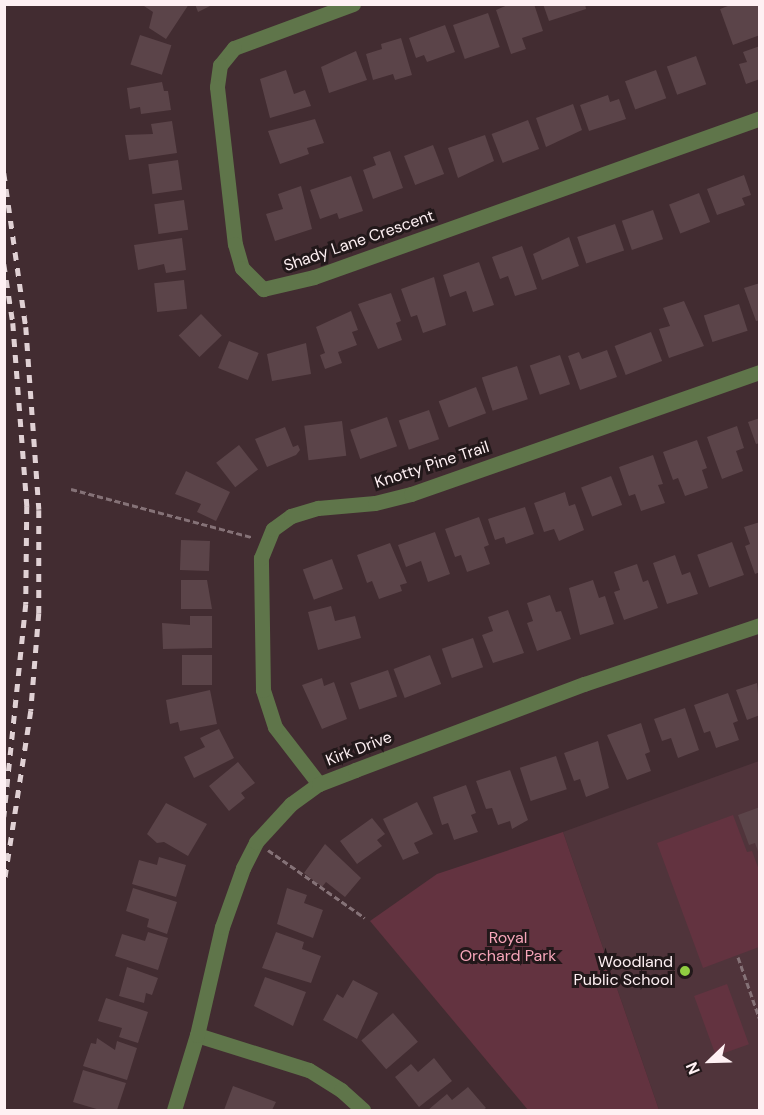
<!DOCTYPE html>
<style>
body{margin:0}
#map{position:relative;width:764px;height:1115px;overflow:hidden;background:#422c31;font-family:"DM Sans",sans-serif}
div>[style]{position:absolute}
.built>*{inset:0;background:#50343b}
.green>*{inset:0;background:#633340;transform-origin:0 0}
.building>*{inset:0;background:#5b4449;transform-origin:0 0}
.path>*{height:3px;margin-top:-1.5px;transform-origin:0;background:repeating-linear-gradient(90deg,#857277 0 6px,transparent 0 9px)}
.street>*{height:15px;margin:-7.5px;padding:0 7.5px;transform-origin:7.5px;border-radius:7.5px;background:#5f754a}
.rail>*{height:4.5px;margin-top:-2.25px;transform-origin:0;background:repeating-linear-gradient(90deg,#e0d1d4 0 8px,transparent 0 16px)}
.dots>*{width:16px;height:16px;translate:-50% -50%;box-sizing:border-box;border:3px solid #22181a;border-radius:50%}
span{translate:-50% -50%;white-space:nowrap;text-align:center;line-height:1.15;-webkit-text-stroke:6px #22181a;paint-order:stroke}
.street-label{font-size:16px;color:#fef0f3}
.park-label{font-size:16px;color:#f7a6ba}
.poi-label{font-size:16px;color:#fef0f3}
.right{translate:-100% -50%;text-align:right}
.frame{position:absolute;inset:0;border:6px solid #fef0f3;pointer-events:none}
.north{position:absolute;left:680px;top:1031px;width:60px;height:60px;-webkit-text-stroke:4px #22181a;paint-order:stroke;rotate:247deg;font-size:16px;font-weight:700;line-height:24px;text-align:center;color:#fef0f3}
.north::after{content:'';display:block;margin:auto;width:21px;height:27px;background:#fef0f3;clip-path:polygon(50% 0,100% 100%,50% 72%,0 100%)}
</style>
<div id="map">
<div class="built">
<div style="clip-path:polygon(759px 761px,759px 1110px,659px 1110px,563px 832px)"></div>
</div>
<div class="green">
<div style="clip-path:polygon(733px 815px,747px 852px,752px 851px,759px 870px,759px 947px,703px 968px,657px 843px)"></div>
<div style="clip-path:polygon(563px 832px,659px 1110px,528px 1110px,370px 921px,437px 874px)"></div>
<div style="left:727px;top:984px;width:64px;height:35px;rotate:70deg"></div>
</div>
<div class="building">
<div style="clip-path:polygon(141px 4px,189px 4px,166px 39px,149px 28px,153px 12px)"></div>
<div style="clip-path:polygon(195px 4px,214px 4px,198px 12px)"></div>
<div style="clip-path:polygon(510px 4px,534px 4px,543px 31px,522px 38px,526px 49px,511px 54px,496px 10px)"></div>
<div style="clip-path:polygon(543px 4px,585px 4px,586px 9px,549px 21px)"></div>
<div style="clip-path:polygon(733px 4px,760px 4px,760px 35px,733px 45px,720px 9px)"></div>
<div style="left:488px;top:13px;width:36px;height:37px;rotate:71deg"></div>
<div style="clip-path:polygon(445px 25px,455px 52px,427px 62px,424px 55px,416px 58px,409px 38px)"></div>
<div style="left:140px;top:35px;width:33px;height:31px;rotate:18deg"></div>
<div style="clip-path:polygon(401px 38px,412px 75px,395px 80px,393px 74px,373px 80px,366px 54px,382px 49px,381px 44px)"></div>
<div style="clip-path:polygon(760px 46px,760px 79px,746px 84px,739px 64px,747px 62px,743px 52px)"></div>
<div style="clip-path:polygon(356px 51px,367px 80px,329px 93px,321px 67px)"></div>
<div style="left:696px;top:56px;width:30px;height:31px;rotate:70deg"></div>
<div style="clip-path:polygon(286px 70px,294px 94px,305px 90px,311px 106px,270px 118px,260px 79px)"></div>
<div style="left:656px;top:70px;width:30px;height:33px;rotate:70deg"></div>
<div style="clip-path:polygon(162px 82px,164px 91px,168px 91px,171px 110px,141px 114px,140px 107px,130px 109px,127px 88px)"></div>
<div style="clip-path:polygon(608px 95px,610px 102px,619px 99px,626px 119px,589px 131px,580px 105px)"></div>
<div style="clip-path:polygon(573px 104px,582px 130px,546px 147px,536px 118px)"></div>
<div style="clip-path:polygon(315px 119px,324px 143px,307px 148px,309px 154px,280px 164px,268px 131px)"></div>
<div style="left:528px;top:120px;width:31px;height:39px;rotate:69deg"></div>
<div style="clip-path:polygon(172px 121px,177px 153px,129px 160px,125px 135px,153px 134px,151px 124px)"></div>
<div style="clip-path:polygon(485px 135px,494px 161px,458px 178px,448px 148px)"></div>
<div style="left:433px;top:145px;width:31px;height:31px;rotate:69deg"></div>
<div style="clip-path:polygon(390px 151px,403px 188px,373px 199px,363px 170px,376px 165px,373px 157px)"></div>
<div style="left:178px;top:160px;width:30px;height:30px;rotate:82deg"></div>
<div style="clip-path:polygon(744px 175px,751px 195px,742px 198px,745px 205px,717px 215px,707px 189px)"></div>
<div style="clip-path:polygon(351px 176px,363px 211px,339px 219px,337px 213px,320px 219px,310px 190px)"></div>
<div style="clip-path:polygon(301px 186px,312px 229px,275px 241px,266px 214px,283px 209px,278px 194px)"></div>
<div style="left:699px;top:193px;width:31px;height:32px;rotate:69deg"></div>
<div style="left:184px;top:200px;width:30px;height:30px;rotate:82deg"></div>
<div style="left:653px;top:210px;width:31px;height:33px;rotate:71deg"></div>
<div style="left:615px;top:224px;width:28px;height:40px;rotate:71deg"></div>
<div style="clip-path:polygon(569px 237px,579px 266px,542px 280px,533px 254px)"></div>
<div style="clip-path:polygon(182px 238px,186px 270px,166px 273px,164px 264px,138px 270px,134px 245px)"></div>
<div style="clip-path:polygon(522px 246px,537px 289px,515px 296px,508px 276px,500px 279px,492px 257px)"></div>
<div style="clip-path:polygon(479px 262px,494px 305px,473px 312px,466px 291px,450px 297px,443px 275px)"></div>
<div style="clip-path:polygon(434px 277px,446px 325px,423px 333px,417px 315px,411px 317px,401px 289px)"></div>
<div style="left:184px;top:280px;width:29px;height:30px;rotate:84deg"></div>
<div style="clip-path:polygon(760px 283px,760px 320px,756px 321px,744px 288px)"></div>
<div style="clip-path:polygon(391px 293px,401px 321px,396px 323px,402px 340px,378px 349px,358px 304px)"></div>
<div style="clip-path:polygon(684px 301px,704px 346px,669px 358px,659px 329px,670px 326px,663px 308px)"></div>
<div style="left:739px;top:304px;width:28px;height:37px;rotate:72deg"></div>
<div style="clip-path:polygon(351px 311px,358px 330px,352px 332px,357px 345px,338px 352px,342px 363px,325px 369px,320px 355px,325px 353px,316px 327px)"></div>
<div style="left:201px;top:314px;width:30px;height:31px;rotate:46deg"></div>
<div style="left:651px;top:332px;width:31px;height:39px;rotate:69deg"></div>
<div style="left:229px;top:341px;width:32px;height:29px;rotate:22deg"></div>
<div style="clip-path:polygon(306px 343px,311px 374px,272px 381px,267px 354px)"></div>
<div style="clip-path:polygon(607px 350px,617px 377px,580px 390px,568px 356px,579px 352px,582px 359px)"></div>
<div style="left:560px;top:355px;width:31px;height:32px;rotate:71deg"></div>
<div style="left:517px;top:366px;width:35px;height:37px;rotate:72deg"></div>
<div style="left:476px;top:387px;width:28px;height:40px;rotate:69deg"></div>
<div style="left:429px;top:410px;width:31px;height:32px;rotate:71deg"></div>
<div style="left:387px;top:417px;width:31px;height:39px;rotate:71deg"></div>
<div style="clip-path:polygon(760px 418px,760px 443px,756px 444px,748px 422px)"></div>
<div style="left:342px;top:421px;width:35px;height:38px;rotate:83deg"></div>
<div style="clip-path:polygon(737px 426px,744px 448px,736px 451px,743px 471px,722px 479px,707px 437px)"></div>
<div style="clip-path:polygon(285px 427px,293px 447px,298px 445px,300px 450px,296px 455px,267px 467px,255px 439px)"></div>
<div style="clip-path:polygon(697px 440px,707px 468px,702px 470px,708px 488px,685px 496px,678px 478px,673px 480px,663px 452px)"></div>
<div style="left:239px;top:445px;width:31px;height:29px;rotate:52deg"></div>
<div style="clip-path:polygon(653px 455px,663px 484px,658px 485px,665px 503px,641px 511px,635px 494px,629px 496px,619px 467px)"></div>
<div style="clip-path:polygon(186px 471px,230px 492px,216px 521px,197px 512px,201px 504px,175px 494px)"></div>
<div style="left:611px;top:476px;width:31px;height:32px;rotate:69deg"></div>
<div style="clip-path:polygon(565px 492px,569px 506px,575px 504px,584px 530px,559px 541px,554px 529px,544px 532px,534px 503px)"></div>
<div style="clip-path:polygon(525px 507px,534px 534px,506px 544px,504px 537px,495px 540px,488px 519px)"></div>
<div style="clip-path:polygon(479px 517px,489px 545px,484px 547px,490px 564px,467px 572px,461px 555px,455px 557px,445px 529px)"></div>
<div style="clip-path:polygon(760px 522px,760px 572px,755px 574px,745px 546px,750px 544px,744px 527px)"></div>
<div style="clip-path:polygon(435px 532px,450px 574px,428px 582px,421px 561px,406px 567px,398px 545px)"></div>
<div style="left:181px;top:540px;width:29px;height:30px;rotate:2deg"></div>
<div style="left:732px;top:542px;width:35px;height:37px;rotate:70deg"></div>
<div style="clip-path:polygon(390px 543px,407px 583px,400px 585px,402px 591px,379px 599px,372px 581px,367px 583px,357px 555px)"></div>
<div style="clip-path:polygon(675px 555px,682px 575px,690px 572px,698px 594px,667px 604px,653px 563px)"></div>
<div style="left:332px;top:559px;width:32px;height:31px;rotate:70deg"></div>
<div style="clip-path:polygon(637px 564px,643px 582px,648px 580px,658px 608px,624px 620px,614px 592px,620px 590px,614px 572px)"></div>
<div style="clip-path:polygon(181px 580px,207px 580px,212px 609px,181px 609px)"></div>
<div style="clip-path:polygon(593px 580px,599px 598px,605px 596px,614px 624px,580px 635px,569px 588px)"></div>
<div style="clip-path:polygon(550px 595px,556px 612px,561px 611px,571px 639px,537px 651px,527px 623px,533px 621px,527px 603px)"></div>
<div style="clip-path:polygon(331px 606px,335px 621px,355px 616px,361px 638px,318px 650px,308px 612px)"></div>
<div style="clip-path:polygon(508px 610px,524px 653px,493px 663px,482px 635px,493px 631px,488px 617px)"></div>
<div style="clip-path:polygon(190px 616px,212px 616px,212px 648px,163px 649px,162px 623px,190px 625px)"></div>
<div style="left:473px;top:638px;width:31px;height:33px;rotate:71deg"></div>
<div style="left:182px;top:655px;width:30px;height:30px"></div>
<div style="left:430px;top:655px;width:31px;height:39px;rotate:69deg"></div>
<div style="left:388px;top:670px;width:28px;height:40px;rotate:71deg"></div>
<div style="clip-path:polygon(322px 678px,324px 686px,334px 682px,347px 719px,322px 729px,302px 685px)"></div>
<div style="clip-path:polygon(757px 683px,760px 715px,747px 720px,736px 690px)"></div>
<div style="clip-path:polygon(210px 690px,217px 724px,180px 731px,178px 722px,170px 724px,166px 700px)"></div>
<div style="clip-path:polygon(728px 693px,738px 721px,733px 723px,739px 740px,716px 748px,710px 731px,704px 733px,694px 705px)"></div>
<div style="clip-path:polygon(685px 708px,699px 750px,678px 758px,671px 738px,662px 741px,654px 719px)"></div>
<div style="clip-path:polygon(641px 723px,650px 752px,645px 754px,651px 771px,627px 780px,607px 735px)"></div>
<div style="clip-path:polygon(219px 729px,234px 758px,194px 778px,184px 757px,205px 747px,200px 738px)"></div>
<div style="clip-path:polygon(598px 741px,609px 788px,586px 797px,580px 779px,574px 781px,564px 753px)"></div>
<div style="left:556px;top:756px;width:35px;height:38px;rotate:72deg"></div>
<div style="clip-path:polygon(238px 762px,255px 783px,241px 793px,245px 798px,229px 811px,209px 786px)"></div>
<div style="clip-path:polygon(510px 770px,528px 820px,512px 829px,510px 821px,498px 825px,492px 808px,486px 809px,476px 781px)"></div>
<div style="clip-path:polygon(466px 785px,476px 813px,471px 815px,478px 832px,454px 840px,448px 823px,442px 825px,433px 797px)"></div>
<div style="clip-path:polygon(417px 802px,433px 834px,414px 843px,419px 853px,403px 860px,383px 819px)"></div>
<div style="clip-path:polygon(166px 803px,207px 824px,188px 856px,164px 842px,157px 843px,147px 834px)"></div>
<div style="clip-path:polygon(760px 807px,760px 854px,759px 854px,755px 843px,749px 845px,738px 815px)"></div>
<div style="clip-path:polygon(372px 818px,385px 834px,377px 840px,382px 846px,357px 864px,340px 841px)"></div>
<div style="clip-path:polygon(325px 844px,361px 878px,345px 897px,326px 882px,322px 887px,304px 873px)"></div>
<div style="clip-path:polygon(159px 857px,186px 865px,176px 897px,132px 884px,139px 860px,157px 865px)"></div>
<div style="clip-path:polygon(133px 888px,177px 902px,167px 934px,147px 927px,149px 919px,126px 911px)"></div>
<div style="clip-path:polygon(287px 888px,307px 895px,304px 903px,323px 910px,313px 938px,277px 924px)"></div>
<div style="clip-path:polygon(148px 932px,168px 938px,158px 970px,115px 956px,122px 934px,145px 941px)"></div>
<div style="clip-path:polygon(276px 932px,304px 942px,302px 949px,321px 956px,311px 983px,262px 968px)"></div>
<div style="clip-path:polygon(127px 967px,158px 978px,152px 995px,146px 993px,144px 1003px,119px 996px)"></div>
<div style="clip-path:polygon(265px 977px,306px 992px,293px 1026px,254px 1006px)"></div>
<div style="clip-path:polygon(353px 980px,378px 993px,357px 1039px,323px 1020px,337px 994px,343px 998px)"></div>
<div style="clip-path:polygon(106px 998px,148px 1012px,138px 1043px,119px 1037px,122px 1028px,98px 1021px)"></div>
<div style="left:393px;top:1013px;width:38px;height:42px;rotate:49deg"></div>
<div style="clip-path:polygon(97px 1038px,115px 1050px,117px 1041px,137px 1048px,127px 1080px,83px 1066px,91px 1043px,96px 1044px)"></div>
<div style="clip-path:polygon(434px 1058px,452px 1081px,419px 1107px,395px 1077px,411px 1064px,418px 1072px)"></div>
<div style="clip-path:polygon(83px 1070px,126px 1083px,117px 1110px,100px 1110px,73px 1102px)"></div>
<div style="clip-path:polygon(233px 1086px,276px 1102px,272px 1110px,224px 1110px)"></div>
<div style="clip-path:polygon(468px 1087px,486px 1108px,483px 1110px,428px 1110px,447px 1094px,452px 1100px)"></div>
</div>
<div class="path">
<div style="left:71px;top:489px;width:187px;rotate:14.9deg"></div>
<div style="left:268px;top:850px;width:118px;rotate:35deg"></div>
<div style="left:738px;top:957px;width:67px;rotate:70.8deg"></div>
</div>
<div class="street">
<div style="left:353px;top:4px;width:127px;rotate:159.7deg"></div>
<div style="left:234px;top:48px;width:22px;rotate:129deg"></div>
<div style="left:220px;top:65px;width:22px;rotate:98deg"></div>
<div style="left:217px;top:87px;width:158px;rotate:83.5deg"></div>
<div style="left:235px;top:244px;width:25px;rotate:74deg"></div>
<div style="left:242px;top:268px;width:30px;rotate:45deg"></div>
<div style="left:263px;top:289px;width:52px;rotate:-13.2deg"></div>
<div style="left:314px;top:277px;width:473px;rotate:-19.6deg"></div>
<div style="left:319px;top:784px;width:72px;rotate:-127.7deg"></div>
<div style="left:275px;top:727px;width:39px;rotate:-108deg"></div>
<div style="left:263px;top:690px;width:132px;rotate:-90.9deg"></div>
<div style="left:261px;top:558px;width:31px;rotate:-68deg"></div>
<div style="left:273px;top:529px;width:22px;rotate:-36deg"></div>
<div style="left:291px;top:516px;width:28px;rotate:-17deg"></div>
<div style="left:318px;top:508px;width:57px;rotate:-5deg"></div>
<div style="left:375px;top:503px;width:37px;rotate:-14deg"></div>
<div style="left:411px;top:494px;width:370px;rotate:-19.3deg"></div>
<div style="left:197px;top:1035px;width:117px;rotate:17.4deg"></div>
<div style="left:309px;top:1070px;width:38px;rotate:32deg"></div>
<div style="left:341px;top:1090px;width:30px;rotate:42deg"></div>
<div style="left:174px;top:1110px;width:78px;rotate:-73deg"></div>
<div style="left:197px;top:1035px;width:111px;rotate:-77deg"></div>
<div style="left:222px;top:927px;width:63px;rotate:-70.4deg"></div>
<div style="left:243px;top:868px;width:29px;rotate:-63deg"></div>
<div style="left:256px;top:842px;width:52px;rotate:-47.4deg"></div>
<div style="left:291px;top:804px;width:34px;rotate:-36deg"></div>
<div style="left:319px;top:784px;width:39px;rotate:-21deg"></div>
<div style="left:355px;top:770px;width:245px;rotate:-20.6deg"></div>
<div style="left:584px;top:684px;width:186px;rotate:-18.5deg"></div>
</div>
<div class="rail">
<div style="left:4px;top:173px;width:156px;rotate:81.9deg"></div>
<div style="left:26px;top:327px;width:183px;rotate:85.9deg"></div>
<div style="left:39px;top:510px;width:103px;rotate:90deg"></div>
<div style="left:39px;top:613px;width:98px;rotate:94.7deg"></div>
<div style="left:31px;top:711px;width:176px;rotate:98.8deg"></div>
<div style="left:4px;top:264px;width:60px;rotate:81.3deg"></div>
<div style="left:13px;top:323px;width:184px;rotate:85.6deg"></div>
<div style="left:27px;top:506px;width:98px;rotate:90.6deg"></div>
<div style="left:26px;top:604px;width:214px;rotate:95.9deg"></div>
</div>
<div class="dots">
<div style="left:685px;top:971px;background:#90cd41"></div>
</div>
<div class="street-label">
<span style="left:359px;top:241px;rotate:-19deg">Shady Lane Crescent</span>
<span style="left:432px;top:465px;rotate:-18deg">Knotty Pine Trail</span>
<span style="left:359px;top:749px;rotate:-21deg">Kirk Drive</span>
</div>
<div class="park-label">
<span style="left:508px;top:947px">Royal<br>Orchard Park</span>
</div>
<div class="poi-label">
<span class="right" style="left:673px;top:971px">Woodland<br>Public School</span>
</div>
<div class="frame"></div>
<div class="north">N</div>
</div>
